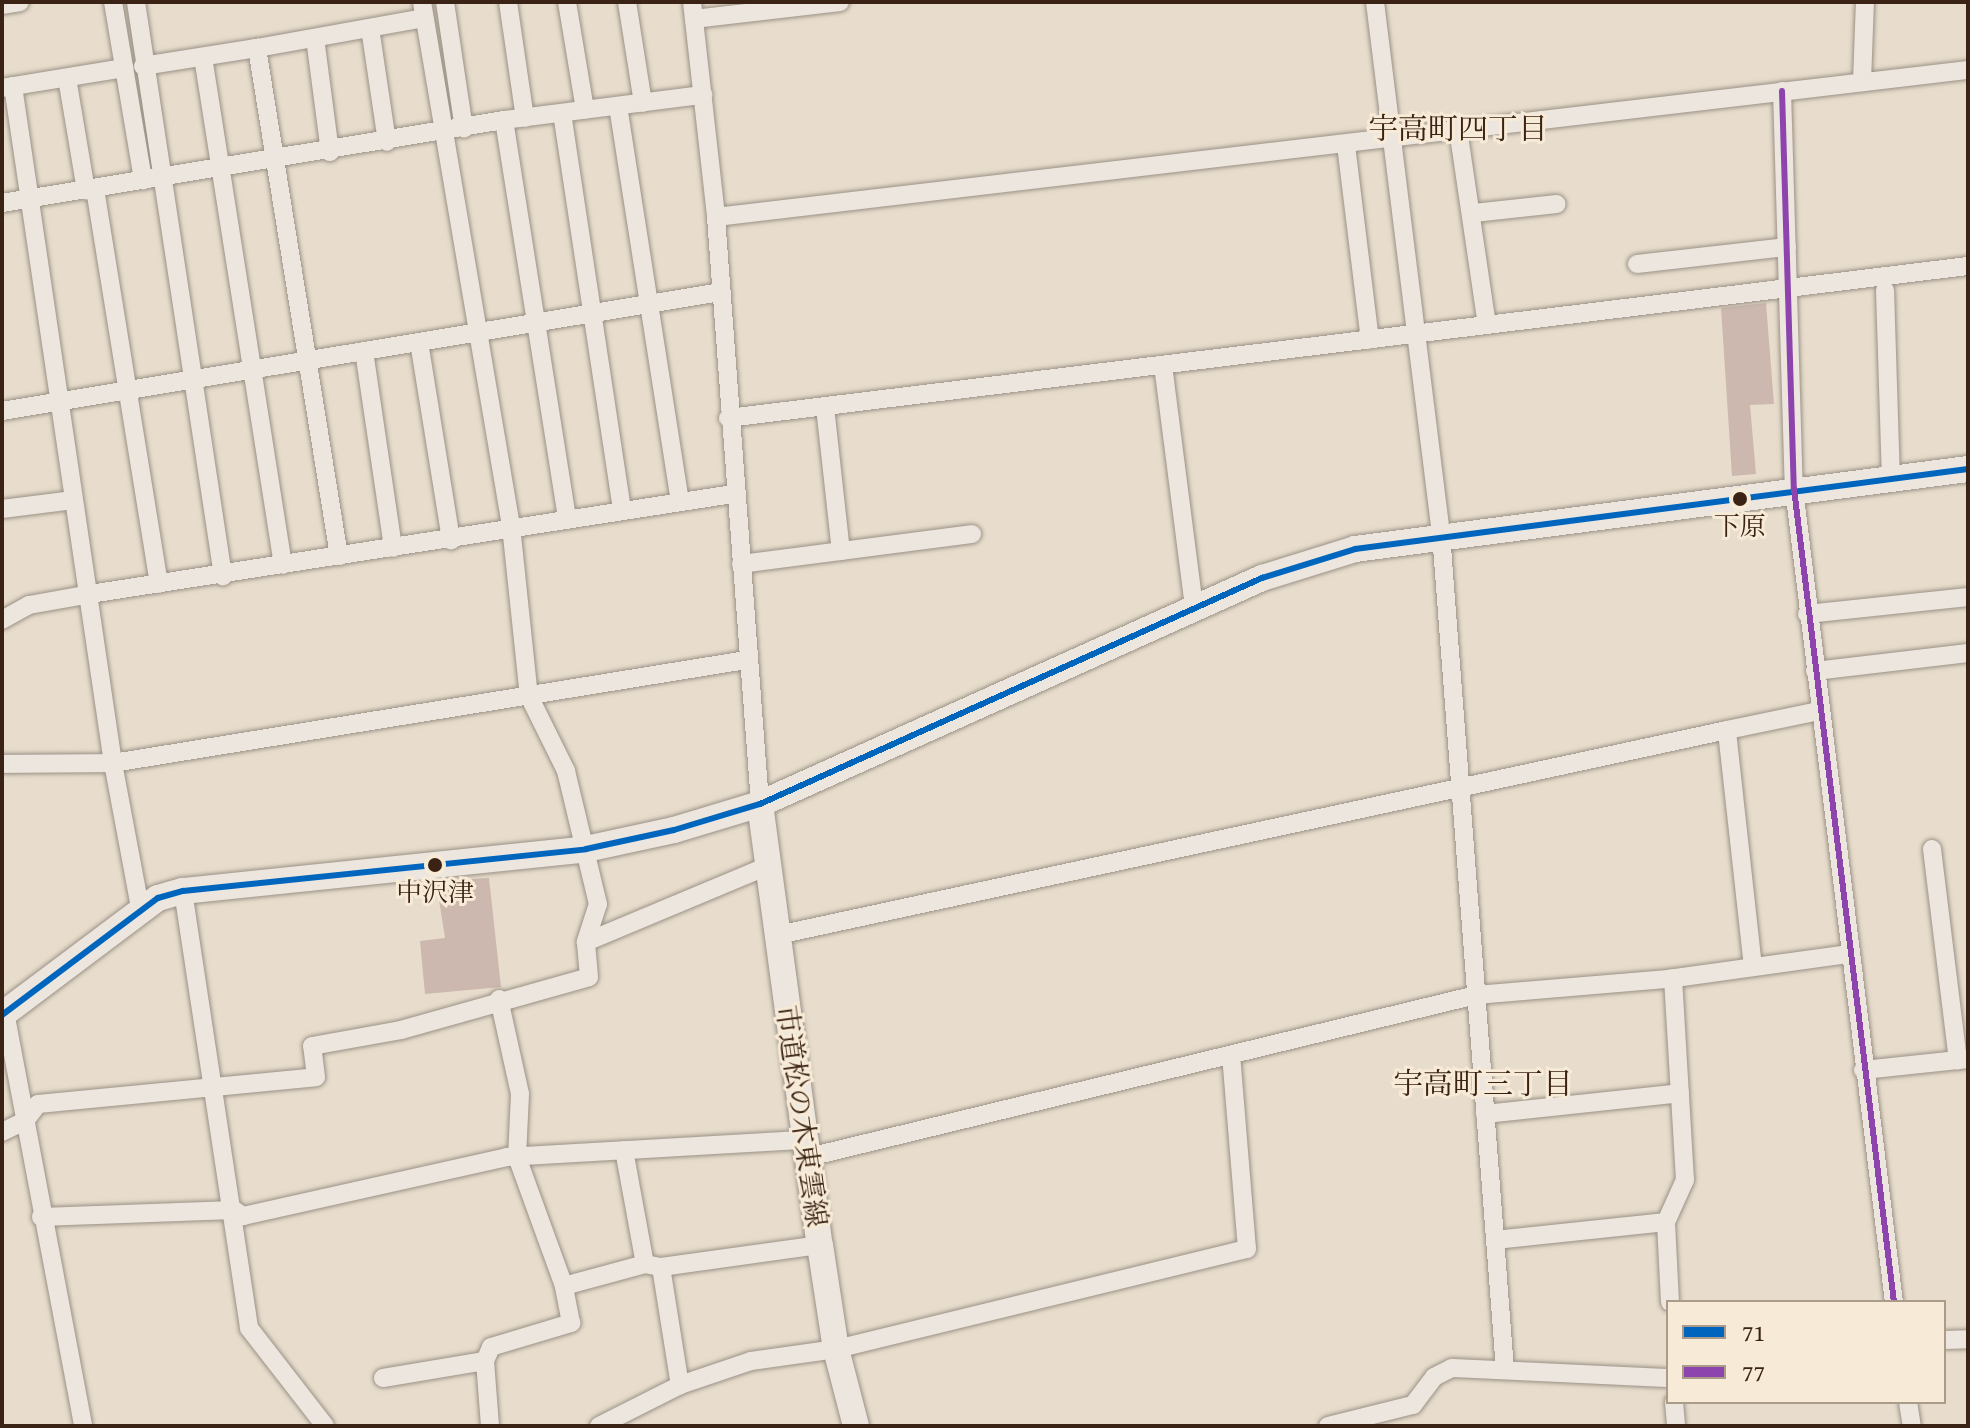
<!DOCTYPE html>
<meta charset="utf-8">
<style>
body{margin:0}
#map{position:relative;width:1970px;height:1428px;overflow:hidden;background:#e8ddcc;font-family:"Gentium Book Plus","Noto Serif JP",serif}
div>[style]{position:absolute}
.building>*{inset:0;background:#ccb8ae}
.roads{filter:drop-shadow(0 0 2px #9a9186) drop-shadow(0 0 2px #9a9186)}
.street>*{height:18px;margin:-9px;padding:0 9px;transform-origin:9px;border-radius:9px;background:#ece6de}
.secondary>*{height:26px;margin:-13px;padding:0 13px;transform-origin:13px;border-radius:13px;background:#ece6de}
.bus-1>*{height:6px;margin:-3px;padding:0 3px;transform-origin:3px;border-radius:3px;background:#0065bd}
.bus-2>*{height:6px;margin:-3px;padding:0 3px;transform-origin:3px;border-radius:3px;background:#8e44ad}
.dots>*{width:22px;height:22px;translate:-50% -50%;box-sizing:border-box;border:4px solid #f7ebd7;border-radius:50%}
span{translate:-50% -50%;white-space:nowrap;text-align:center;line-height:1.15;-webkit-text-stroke:6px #f7ebd7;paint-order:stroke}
.bus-label{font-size:26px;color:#3a2214}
.street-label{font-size:28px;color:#3a2214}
.neighbourhood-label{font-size:30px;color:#3a2214}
.frame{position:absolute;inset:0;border:4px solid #3a2214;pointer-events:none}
.legend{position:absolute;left:1666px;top:1300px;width:280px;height:104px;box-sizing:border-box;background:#f7ebd7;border:2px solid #ab9b89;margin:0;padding:10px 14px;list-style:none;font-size:24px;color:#3a2214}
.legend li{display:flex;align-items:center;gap:16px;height:40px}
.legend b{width:40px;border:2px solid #ab9b89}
</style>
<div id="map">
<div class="building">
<div style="clip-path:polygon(1766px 303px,1774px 404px,1750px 405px,1756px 474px,1732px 476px,1721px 308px)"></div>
<div style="clip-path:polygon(489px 878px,501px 987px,425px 994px,420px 941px,445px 938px,436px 881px)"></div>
</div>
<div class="roads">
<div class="street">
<div style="left:113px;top:2px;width:181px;rotate:80.4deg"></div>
<div style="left:136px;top:2px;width:581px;rotate:81.38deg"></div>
<div style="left:422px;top:2px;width:532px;rotate:80.36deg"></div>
<div style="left:511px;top:526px;width:171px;rotate:84deg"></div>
<div style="left:529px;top:696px;width:84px;rotate:63.7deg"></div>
<div style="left:566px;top:771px;width:137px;rotate:76.5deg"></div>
<div style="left:598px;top:904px;width:40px;rotate:108deg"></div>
<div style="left:445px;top:2px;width:128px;rotate:81.5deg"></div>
<div style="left:508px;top:2px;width:117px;rotate:81.7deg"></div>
<div style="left:567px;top:2px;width:109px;rotate:80.5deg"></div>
<div style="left:627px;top:2px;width:102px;rotate:81deg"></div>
<div style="left:692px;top:2px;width:216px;rotate:83.6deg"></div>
<div style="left:716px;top:217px;width:589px;rotate:85.71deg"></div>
<div style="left:1375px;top:2px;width:536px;rotate:82.93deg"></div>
<div style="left:1441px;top:534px;width:838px;rotate:85.62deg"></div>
<div style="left:2px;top:5px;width:18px;rotate:-9deg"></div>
<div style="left:694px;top:19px;width:147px;rotate:-6.6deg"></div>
<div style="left:370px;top:28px;width:115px;rotate:81.5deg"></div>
<div style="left:315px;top:38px;width:115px;rotate:82.5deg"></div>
<div style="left:203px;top:57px;width:514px;rotate:81.05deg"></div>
<div style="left:143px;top:66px;width:115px;rotate:-9deg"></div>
<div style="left:67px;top:78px;width:114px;rotate:80.4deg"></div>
<div style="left:1862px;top:82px;width:80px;rotate:-87.9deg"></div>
<div style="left:13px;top:86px;width:684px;rotate:81.6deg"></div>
<div style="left:113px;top:763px;width:152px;rotate:79.4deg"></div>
<div style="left:2px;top:88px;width:124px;rotate:-9.3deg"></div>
<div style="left:1782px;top:91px;width:398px;rotate:88.3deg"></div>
<div style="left:1794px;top:489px;width:819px;rotate:82.99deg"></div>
<div style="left:618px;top:106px;width:400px;rotate:81.1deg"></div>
<div style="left:562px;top:113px;width:401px;rotate:81.4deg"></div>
<div style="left:504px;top:120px;width:403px;rotate:81deg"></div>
<div style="left:1458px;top:129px;width:198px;rotate:81.6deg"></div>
<div style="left:1346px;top:145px;width:196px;rotate:83deg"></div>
<div style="left:95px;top:189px;width:400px;rotate:80.8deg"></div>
<div style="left:2px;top:203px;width:509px;rotate:-9.39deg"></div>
<div style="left:504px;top:120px;width:201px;rotate:-7.2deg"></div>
<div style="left:1474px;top:213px;width:83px;rotate:-6.2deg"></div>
<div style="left:716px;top:217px;width:1261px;rotate:-6.7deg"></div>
<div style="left:1637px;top:264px;width:151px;rotate:-6.5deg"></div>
<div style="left:1885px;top:290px;width:189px;rotate:88.2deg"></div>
<div style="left:419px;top:342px;width:201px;rotate:80.8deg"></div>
<div style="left:364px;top:351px;width:199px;rotate:81.6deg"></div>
<div style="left:1163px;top:365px;width:245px;rotate:82.7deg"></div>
<div style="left:825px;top:407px;width:145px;rotate:83.7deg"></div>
<div style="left:2px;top:411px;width:729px;rotate:-9.4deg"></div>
<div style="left:728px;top:418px;width:1249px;rotate:-6.99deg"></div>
<div style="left:2px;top:509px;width:72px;rotate:-7.2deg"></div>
<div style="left:339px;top:556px;width:515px;rotate:-99.17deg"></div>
<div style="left:257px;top:48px;width:170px;rotate:-10.2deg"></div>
<div style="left:741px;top:564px;width:233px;rotate:-7.4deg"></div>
<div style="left:1807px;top:614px;width:162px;rotate:-6deg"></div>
<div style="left:2px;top:620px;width:31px;rotate:-29deg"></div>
<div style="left:29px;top:605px;width:62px;rotate:-10.2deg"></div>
<div style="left:90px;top:594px;width:651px;rotate:-8.84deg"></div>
<div style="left:1815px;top:671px;width:154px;rotate:-6.7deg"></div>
<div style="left:2px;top:764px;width:111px;rotate:-0.5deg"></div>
<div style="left:113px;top:763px;width:641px;rotate:-9.24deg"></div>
<div style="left:1932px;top:849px;width:213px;rotate:83deg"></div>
<div style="left:1958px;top:1060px;width:10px;rotate:-6deg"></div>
<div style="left:183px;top:891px;width:442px;rotate:81.4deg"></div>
<div style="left:249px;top:1328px;width:124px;rotate:52.2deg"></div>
<div style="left:778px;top:935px;width:971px;rotate:-12.19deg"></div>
<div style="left:1753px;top:967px;width:238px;rotate:-96.3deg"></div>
<div style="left:1727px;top:730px;width:94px;rotate:-11.7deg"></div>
<div style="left:499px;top:999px;width:97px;rotate:77.5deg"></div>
<div style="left:520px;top:1094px;width:63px;rotate:92.7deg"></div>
<div style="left:517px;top:1157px;width:137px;rotate:70deg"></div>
<div style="left:564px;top:1286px;width:84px;rotate:-15.2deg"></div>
<div style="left:5px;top:1012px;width:421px;rotate:79.3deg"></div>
<div style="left:1863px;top:1070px;width:96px;rotate:-6deg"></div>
<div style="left:1485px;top:1114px;width:196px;rotate:-6.1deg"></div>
<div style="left:2px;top:1132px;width:25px;rotate:-26deg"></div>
<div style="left:25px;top:1121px;width:21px;rotate:-53deg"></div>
<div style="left:38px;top:1104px;width:279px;rotate:-5.5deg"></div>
<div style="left:316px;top:1077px;width:31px;rotate:-97deg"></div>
<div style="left:312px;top:1046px;width:90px;rotate:-10.2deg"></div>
<div style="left:401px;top:1030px;width:195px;rotate:-15.7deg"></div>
<div style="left:589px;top:977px;width:35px;rotate:-95deg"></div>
<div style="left:586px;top:942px;width:197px;rotate:-22.7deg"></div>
<div style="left:624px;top:1150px;width:116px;rotate:79.6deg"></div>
<div style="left:645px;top:1264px;width:16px;rotate:11deg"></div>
<div style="left:661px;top:1267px;width:120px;rotate:80.9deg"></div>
<div style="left:809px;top:1157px;width:686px;rotate:-13.65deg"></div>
<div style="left:1476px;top:995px;width:193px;rotate:-4.8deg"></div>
<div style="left:1668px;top:979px;width:183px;rotate:-7.9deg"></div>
<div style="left:41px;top:1217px;width:193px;rotate:-2.1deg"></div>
<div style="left:234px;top:1210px;width:11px;rotate:34deg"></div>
<div style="left:243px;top:1216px;width:271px;rotate:-12.6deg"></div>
<div style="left:507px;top:1157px;width:298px;rotate:-3.3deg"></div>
<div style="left:1495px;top:1240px;width:172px;rotate:-6deg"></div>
<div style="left:661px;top:1267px;width:161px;rotate:-7.9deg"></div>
<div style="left:1670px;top:1302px;width:80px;rotate:-92.9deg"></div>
<div style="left:1666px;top:1222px;width:46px;rotate:-65.7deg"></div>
<div style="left:1685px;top:1180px;width:202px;rotate:-93.4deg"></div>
<div style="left:1944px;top:1340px;width:24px;rotate:-2deg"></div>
<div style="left:485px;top:1361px;width:15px;rotate:-67deg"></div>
<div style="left:491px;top:1347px;width:84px;rotate:-16.7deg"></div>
<div style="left:571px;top:1323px;width:38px;rotate:-101deg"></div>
<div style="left:383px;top:1378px;width:103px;rotate:-9.5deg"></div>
<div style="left:485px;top:1361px;width:65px;rotate:85.6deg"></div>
<div style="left:1674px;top:1402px;width:24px;rotate:85deg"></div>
<div style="left:1908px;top:1402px;width:24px;rotate:81deg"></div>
<div style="left:599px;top:1426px;width:91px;rotate:-26.8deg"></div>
<div style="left:680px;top:1385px;width:75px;rotate:-18.7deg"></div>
<div style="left:751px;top:1361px;width:86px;rotate:-8deg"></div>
<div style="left:836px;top:1349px;width:423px;rotate:-13.7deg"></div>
<div style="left:1247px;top:1249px;width:194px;rotate:-94.7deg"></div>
<div style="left:1328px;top:1426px;width:88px;rotate:-13.9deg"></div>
<div style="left:1413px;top:1405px;width:35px;rotate:-53deg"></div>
<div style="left:1434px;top:1377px;width:20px;rotate:-27deg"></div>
<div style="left:1452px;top:1368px;width:216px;rotate:2.7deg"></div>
</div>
<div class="secondary">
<div style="left:760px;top:804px;width:445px;rotate:82.3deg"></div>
<div style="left:820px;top:1245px;width:105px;rotate:81.3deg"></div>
<div style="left:836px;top:1349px;width:80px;rotate:75.4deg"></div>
<div style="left:2px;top:1015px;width:195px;rotate:-36.9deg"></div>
<div style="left:158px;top:898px;width:26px;rotate:-16deg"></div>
<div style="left:183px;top:891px;width:405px;rotate:-5.9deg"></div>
<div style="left:586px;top:849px;width:90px;rotate:-12.2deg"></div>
<div style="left:674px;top:830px;width:90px;rotate:-16.8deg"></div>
<div style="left:760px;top:804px;width:551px;rotate:-24.24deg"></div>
<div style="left:1262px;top:578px;width:97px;rotate:-17.3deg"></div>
<div style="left:1355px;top:549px;width:618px;rotate:-7.44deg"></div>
</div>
</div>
<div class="bus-1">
<div style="left:2px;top:1015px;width:195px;rotate:-36.9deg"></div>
<div style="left:158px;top:898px;width:26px;rotate:-16deg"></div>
<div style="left:183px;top:891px;width:405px;rotate:-5.9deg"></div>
<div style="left:586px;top:849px;width:90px;rotate:-12.2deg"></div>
<div style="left:674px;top:830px;width:90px;rotate:-16.8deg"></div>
<div style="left:760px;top:804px;width:551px;rotate:-24.24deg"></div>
<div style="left:1262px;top:578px;width:97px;rotate:-17.3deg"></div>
<div style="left:1355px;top:549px;width:618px;rotate:-7.44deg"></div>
</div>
<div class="bus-2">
<div style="left:1782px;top:91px;width:398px;rotate:88.3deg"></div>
<div style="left:1794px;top:489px;width:819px;rotate:82.99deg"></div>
</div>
<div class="dots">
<div style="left:1740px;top:499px;background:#3a2214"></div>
<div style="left:435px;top:865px;background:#3a2214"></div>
</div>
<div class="bus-label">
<span style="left:1740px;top:526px">下原</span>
<span style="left:435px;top:892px">中沢津</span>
</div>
<div class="street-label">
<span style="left:802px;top:1116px;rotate:82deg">市道松の木東雲線</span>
</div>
<div class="neighbourhood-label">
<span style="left:1458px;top:128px">宇高町四丁目</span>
<span style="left:1483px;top:1083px">宇高町三丁目</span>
</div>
<div class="frame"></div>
<ul class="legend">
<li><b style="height:10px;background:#0065bd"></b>71</li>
<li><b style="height:10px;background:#8e44ad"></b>77</li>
</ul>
</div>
